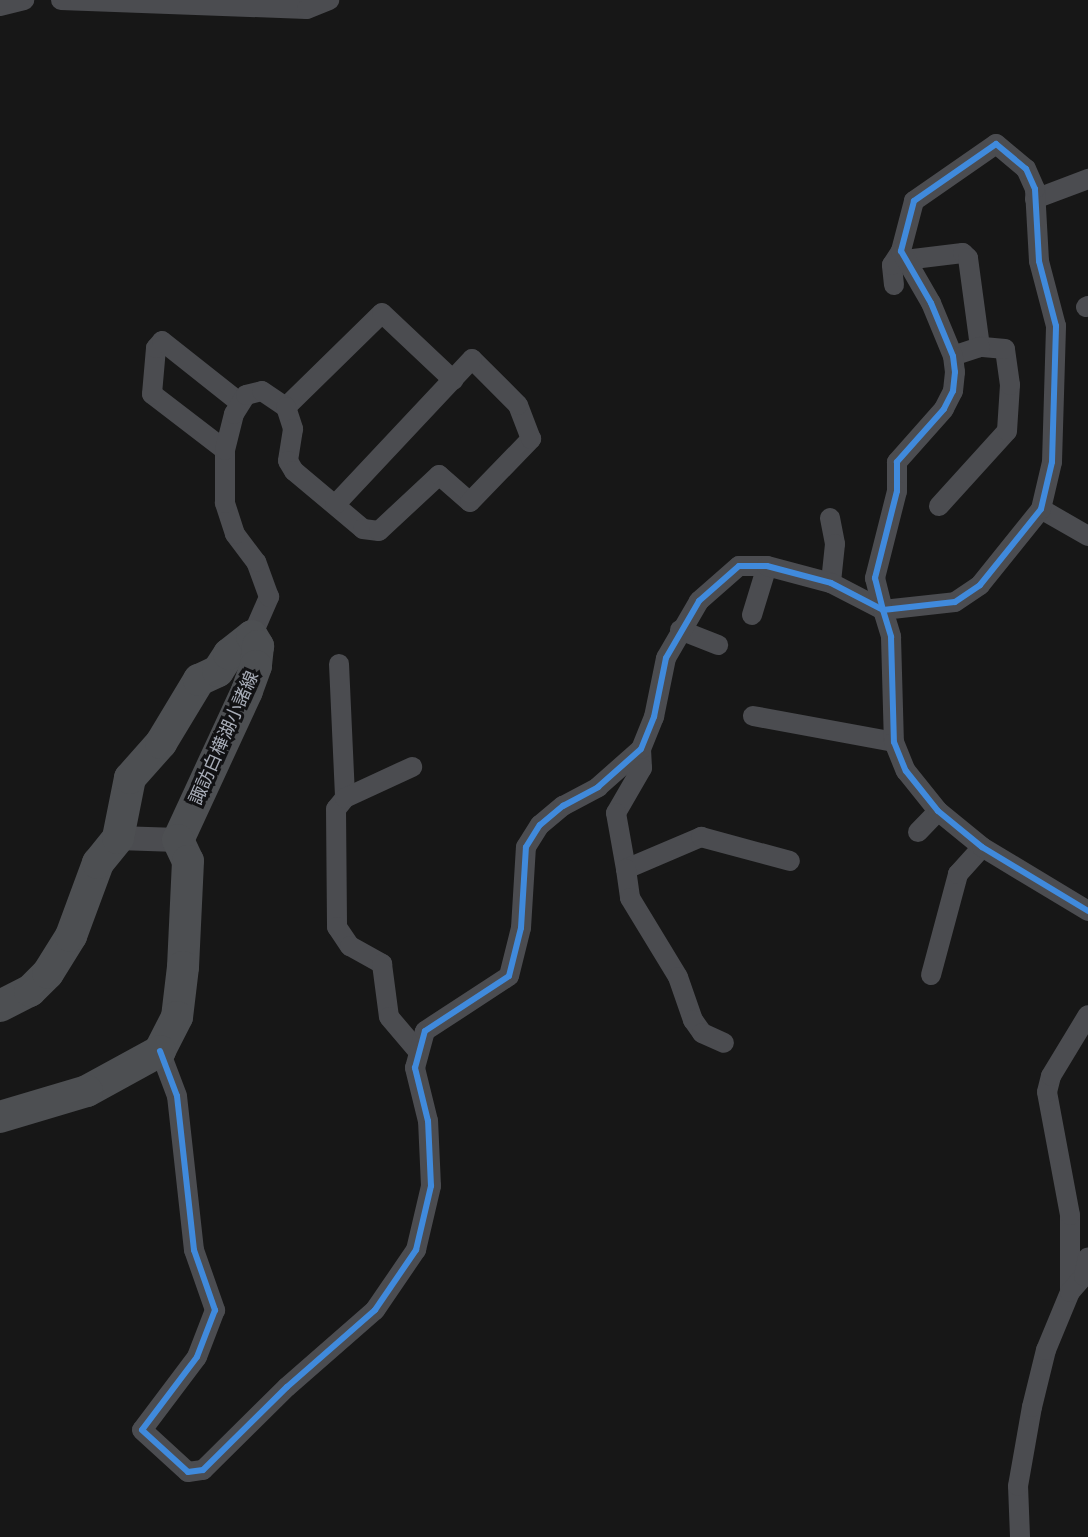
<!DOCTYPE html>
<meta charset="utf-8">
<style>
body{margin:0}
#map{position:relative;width:1088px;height:1537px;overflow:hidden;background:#171717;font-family:"PT Sans","Noto Sans JP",sans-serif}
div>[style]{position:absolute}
.minor>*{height:20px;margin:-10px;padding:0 10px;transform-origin:10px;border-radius:10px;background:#4b4c50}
.tertiary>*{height:24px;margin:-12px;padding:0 12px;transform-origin:12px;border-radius:12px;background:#4b4c50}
.primary>*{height:32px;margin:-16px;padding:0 16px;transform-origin:16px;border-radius:16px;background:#4d4f52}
.cycleway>*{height:6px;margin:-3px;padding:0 3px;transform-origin:3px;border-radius:3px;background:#408adc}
span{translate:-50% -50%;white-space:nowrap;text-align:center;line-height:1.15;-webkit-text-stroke:6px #111113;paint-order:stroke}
.street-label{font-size:18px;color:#a8adb8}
</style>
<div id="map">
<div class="minor">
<div style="left:61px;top:0;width:246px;rotate:2.1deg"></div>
<div style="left:307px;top:9px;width:24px;rotate:-22deg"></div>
<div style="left:0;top:6px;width:25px;rotate:-14deg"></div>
<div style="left:1035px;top:199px;width:57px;rotate:-20.7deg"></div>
<div style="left:905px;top:260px;width:58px;rotate:-6.9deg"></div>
<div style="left:963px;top:253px;width:7px;rotate:45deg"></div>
<div style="left:968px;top:258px;width:90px;rotate:82.3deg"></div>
<div style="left:894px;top:285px;width:20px;rotate:-96deg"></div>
<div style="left:892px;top:265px;width:17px;rotate:-57deg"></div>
<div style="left:1086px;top:307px;width:2px;rotate:-27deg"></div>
<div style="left:286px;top:407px;width:134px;rotate:-44.4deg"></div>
<div style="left:382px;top:313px;width:98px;rotate:43.3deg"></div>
<div style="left:225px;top:450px;width:92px;rotate:-142.5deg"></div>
<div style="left:152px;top:394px;width:46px;rotate:-85deg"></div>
<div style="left:156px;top:348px;width:9px;rotate:-49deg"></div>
<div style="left:162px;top:341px;width:98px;rotate:38.4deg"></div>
<div style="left:939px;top:506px;width:101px;rotate:-47.8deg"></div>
<div style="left:1007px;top:431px;width:46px;rotate:-86.3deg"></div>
<div style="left:1010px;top:385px;width:36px;rotate:-98deg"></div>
<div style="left:1005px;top:349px;width:25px;rotate:-175deg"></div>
<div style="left:980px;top:347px;width:28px;rotate:162deg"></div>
<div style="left:1041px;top:509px;width:54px;rotate:29.9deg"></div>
<div style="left:830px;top:518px;width:26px;rotate:79deg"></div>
<div style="left:835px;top:544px;width:39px;rotate:96deg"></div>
<div style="left:752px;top:615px;width:51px;rotate:-73deg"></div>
<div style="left:680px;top:630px;width:41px;rotate:21.5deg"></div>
<div style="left:252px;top:636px;width:43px;rotate:-66.4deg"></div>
<div style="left:269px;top:597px;width:37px;rotate:-110deg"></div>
<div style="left:256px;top:562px;width:35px;rotate:-127deg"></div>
<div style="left:235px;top:534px;width:33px;rotate:-108deg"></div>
<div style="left:225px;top:503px;width:53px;rotate:-90deg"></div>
<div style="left:225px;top:450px;width:37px;rotate:-76deg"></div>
<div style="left:234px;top:414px;width:22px;rotate:-58deg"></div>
<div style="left:246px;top:395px;width:16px;rotate:-14deg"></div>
<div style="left:262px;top:391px;width:29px;rotate:34deg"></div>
<div style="left:286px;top:407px;width:23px;rotate:72deg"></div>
<div style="left:293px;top:429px;width:32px;rotate:99deg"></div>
<div style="left:288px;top:461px;width:12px;rotate:59deg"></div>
<div style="left:294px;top:471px;width:90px;rotate:40deg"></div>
<div style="left:363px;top:529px;width:16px;rotate:7deg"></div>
<div style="left:379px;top:531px;width:82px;rotate:-43deg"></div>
<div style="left:439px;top:475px;width:41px;rotate:41.1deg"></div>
<div style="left:470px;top:502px;width:88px;rotate:-45.9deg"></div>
<div style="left:531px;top:439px;width:36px;rotate:-111deg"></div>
<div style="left:518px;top:405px;width:65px;rotate:-135deg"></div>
<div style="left:472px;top:359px;width:200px;rotate:133.2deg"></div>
<div style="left:339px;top:664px;width:134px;rotate:87.4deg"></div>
<div style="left:345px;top:798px;width:14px;rotate:129deg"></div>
<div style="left:336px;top:809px;width:118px;rotate:89.5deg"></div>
<div style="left:337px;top:927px;width:23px;rotate:56deg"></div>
<div style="left:350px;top:946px;width:37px;rotate:29deg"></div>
<div style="left:382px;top:964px;width:53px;rotate:82.5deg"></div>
<div style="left:389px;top:1017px;width:43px;rotate:49.7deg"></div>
<div style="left:753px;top:716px;width:143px;rotate:10.4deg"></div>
<div style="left:641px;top:749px;width:19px;rotate:87deg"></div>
<div style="left:642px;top:768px;width:52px;rotate:120deg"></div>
<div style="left:616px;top:813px;width:57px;rotate:79.9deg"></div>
<div style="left:626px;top:869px;width:82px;rotate:-23.1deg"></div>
<div style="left:701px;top:837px;width:92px;rotate:15.1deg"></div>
<div style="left:345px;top:798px;width:74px;rotate:-24.8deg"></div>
<div style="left:918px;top:832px;width:29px;rotate:-46deg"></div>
<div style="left:626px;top:869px;width:29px;rotate:82deg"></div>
<div style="left:630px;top:898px;width:92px;rotate:58.7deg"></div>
<div style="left:678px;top:977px;width:46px;rotate:70.8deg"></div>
<div style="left:693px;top:1020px;width:16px;rotate:55deg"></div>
<div style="left:702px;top:1033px;width:24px;rotate:24deg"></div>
<div style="left:931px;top:975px;width:105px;rotate:-75deg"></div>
<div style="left:958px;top:874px;width:36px;rotate:-48deg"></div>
<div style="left:160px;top:1051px;width:48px;rotate:69.3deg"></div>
<div style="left:177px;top:1096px;width:155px;rotate:83.7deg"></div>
<div style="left:194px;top:1250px;width:64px;rotate:70.7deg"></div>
<div style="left:215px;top:1310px;width:50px;rotate:111deg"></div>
<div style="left:197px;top:1357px;width:91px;rotate:127deg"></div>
<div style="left:142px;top:1430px;width:62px;rotate:42.4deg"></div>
<div style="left:188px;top:1472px;width:15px;rotate:-8deg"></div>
<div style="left:203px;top:1470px;width:118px;rotate:-44.7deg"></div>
<div style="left:287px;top:1387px;width:117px;rotate:-41.2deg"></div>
<div style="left:375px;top:1310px;width:73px;rotate:-55.7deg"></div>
<div style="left:416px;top:1250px;width:66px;rotate:-76.8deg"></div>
<div style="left:431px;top:1186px;width:65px;rotate:-92.6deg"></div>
<div style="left:428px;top:1121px;width:55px;rotate:-103.8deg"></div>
<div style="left:415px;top:1068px;width:38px;rotate:-75deg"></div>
<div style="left:425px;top:1031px;width:100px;rotate:-33.2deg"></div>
<div style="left:509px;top:976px;width:49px;rotate:-76deg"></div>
<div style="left:521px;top:928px;width:81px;rotate:-86.5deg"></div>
<div style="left:526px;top:847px;width:26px;rotate:-58deg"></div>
<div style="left:540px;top:825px;width:30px;rotate:-40deg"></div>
<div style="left:563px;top:806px;width:40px;rotate:-28deg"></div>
<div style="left:598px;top:787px;width:57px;rotate:-41.5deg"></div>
<div style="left:641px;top:749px;width:35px;rotate:-68deg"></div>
<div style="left:654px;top:717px;width:60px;rotate:-78.5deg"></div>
<div style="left:666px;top:658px;width:66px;rotate:-59.9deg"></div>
<div style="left:699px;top:601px;width:53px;rotate:-41.2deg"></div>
<div style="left:739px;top:566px;width:28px"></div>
<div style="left:767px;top:566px;width:66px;rotate:14.9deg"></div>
<div style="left:831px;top:583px;width:59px;rotate:27.4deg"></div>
<div style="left:883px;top:610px;width:72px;rotate:-6.3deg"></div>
<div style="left:955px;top:602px;width:30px;rotate:-34deg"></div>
<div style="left:980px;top:585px;width:97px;rotate:-51.2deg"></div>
<div style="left:1041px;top:509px;width:48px;rotate:-76.8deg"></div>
<div style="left:1052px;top:462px;width:136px;rotate:-88.3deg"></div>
<div style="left:1056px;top:326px;width:67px;rotate:-104.7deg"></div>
<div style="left:1039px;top:261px;width:72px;rotate:-93.2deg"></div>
<div style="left:1035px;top:189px;width:22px;rotate:-114deg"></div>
<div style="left:1026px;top:169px;width:39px;rotate:-140deg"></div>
<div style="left:996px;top:144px;width:100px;rotate:145.2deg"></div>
<div style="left:914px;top:201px;width:52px;rotate:104.6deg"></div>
<div style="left:901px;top:251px;width:60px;rotate:60deg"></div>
<div style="left:931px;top:303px;width:57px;rotate:67.5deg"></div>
<div style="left:953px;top:356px;width:16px;rotate:83deg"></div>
<div style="left:955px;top:372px;width:19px;rotate:96deg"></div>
<div style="left:953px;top:391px;width:20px;rotate:117deg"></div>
<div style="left:944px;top:409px;width:71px;rotate:131.6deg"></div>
<div style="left:897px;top:462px;width:29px;rotate:90deg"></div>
<div style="left:897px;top:491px;width:90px;rotate:104.2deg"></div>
<div style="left:875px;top:578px;width:33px;rotate:76deg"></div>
<div style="left:883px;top:610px;width:28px;rotate:73deg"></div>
<div style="left:891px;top:637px;width:105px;rotate:88.4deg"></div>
<div style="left:894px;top:742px;width:31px;rotate:68deg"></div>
<div style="left:906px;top:771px;width:51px;rotate:51.3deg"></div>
<div style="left:938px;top:811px;width:57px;rotate:39.3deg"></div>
<div style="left:982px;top:847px;width:124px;rotate:31.1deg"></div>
<div style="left:1070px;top:1292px;width:77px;rotate:-90deg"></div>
<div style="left:1070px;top:1215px;width:125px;rotate:-100.6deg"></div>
<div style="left:1047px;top:1092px;width:16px;rotate:-76deg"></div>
<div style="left:1051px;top:1076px;width:71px;rotate:-58.8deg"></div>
<div style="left:1020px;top:1537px;width:51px;rotate:-92.2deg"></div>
<div style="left:1018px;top:1486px;width:80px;rotate:-80deg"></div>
<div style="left:1032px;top:1407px;width:59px;rotate:-76.2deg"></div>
<div style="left:1046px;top:1350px;width:63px;rotate:-67.5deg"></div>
<div style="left:1070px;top:1292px;width:21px;rotate:-49deg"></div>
<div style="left:1084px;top:1276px;width:19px;rotate:-78deg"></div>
</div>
<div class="tertiary">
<div style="left:118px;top:838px;width:60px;rotate:1.9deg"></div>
</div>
<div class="primary">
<div style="left:0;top:1006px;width:34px;rotate:-27deg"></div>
<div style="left:30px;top:991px;width:25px;rotate:-45deg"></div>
<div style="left:48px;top:973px;width:44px;rotate:-58.1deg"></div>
<div style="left:71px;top:936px;width:78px;rotate:-69.7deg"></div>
<div style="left:98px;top:863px;width:32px;rotate:-51deg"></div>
<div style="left:118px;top:838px;width:61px;rotate:-78.7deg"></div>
<div style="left:130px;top:778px;width:47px;rotate:-48.5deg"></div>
<div style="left:161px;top:743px;width:74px;rotate:-58.9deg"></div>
<div style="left:199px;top:680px;width:21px;rotate:-25deg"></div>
<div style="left:218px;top:671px;width:20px;rotate:-57deg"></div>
<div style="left:229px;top:654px;width:29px;rotate:-38deg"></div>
<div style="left:252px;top:636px;width:12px;rotate:59deg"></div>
<div style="left:258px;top:646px;width:20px;rotate:96deg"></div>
<div style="left:256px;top:666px;width:27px;rotate:110deg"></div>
<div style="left:247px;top:691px;width:164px;rotate:114.8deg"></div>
<div style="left:178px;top:840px;width:23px;rotate:65deg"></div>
<div style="left:188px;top:861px;width:106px;rotate:92.7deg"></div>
<div style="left:183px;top:967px;width:50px;rotate:96.8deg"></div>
<div style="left:177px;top:1017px;width:38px;rotate:117deg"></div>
<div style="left:160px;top:1051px;width:83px;rotate:151.3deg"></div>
<div style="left:87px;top:1091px;width:91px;rotate:163.4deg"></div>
</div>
<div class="cycleway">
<div style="left:160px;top:1051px;width:48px;rotate:69.3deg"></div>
<div style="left:177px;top:1096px;width:155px;rotate:83.7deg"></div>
<div style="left:194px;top:1250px;width:64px;rotate:70.7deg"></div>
<div style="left:215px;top:1310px;width:50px;rotate:111deg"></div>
<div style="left:197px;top:1357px;width:91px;rotate:127deg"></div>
<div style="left:142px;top:1430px;width:62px;rotate:42.4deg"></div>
<div style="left:188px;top:1472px;width:15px;rotate:-8deg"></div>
<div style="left:203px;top:1470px;width:118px;rotate:-44.7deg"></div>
<div style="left:287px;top:1387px;width:117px;rotate:-41.2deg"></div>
<div style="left:375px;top:1310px;width:73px;rotate:-55.7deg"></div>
<div style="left:416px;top:1250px;width:66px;rotate:-76.8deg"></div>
<div style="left:431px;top:1186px;width:65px;rotate:-92.6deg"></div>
<div style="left:428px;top:1121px;width:55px;rotate:-103.8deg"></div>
<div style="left:415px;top:1068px;width:38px;rotate:-75deg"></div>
<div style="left:425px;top:1031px;width:100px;rotate:-33.2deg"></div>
<div style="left:509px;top:976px;width:49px;rotate:-76deg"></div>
<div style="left:521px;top:928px;width:81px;rotate:-86.5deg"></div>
<div style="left:526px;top:847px;width:26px;rotate:-58deg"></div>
<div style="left:540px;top:825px;width:30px;rotate:-40deg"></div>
<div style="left:563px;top:806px;width:40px;rotate:-28deg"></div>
<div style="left:598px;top:787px;width:57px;rotate:-41.5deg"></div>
<div style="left:641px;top:749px;width:35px;rotate:-68deg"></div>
<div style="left:654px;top:717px;width:60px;rotate:-78.5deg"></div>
<div style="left:666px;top:658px;width:66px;rotate:-59.9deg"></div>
<div style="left:699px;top:601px;width:53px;rotate:-41.2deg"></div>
<div style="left:739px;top:566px;width:28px"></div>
<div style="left:767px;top:566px;width:66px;rotate:14.9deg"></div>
<div style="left:831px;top:583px;width:59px;rotate:27.4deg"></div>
<div style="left:883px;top:610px;width:72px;rotate:-6.3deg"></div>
<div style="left:955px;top:602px;width:30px;rotate:-34deg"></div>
<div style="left:980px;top:585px;width:97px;rotate:-51.2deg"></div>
<div style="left:1041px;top:509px;width:48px;rotate:-76.8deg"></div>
<div style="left:1052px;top:462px;width:136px;rotate:-88.3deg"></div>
<div style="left:1056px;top:326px;width:67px;rotate:-104.7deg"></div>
<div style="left:1039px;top:261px;width:72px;rotate:-93.2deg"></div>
<div style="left:1035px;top:189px;width:22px;rotate:-114deg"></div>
<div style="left:1026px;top:169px;width:39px;rotate:-140deg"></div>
<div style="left:996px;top:144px;width:100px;rotate:145.2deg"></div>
<div style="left:914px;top:201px;width:52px;rotate:104.6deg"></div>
<div style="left:901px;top:251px;width:60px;rotate:60deg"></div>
<div style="left:931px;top:303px;width:57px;rotate:67.5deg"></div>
<div style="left:953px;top:356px;width:16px;rotate:83deg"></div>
<div style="left:955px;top:372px;width:19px;rotate:96deg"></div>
<div style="left:953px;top:391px;width:20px;rotate:117deg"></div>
<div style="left:944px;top:409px;width:71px;rotate:131.6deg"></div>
<div style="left:897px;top:462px;width:29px;rotate:90deg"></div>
<div style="left:897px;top:491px;width:90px;rotate:104.2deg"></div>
<div style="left:875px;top:578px;width:33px;rotate:76deg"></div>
<div style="left:883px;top:610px;width:28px;rotate:73deg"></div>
<div style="left:891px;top:637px;width:105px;rotate:88.4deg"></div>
<div style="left:894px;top:742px;width:31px;rotate:68deg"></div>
<div style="left:906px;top:771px;width:51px;rotate:51.3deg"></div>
<div style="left:938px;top:811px;width:57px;rotate:39.3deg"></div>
<div style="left:982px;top:847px;width:124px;rotate:31.1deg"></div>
</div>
<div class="street-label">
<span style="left:224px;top:738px;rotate:-66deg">諏訪白樺湖小諸線</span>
</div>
</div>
